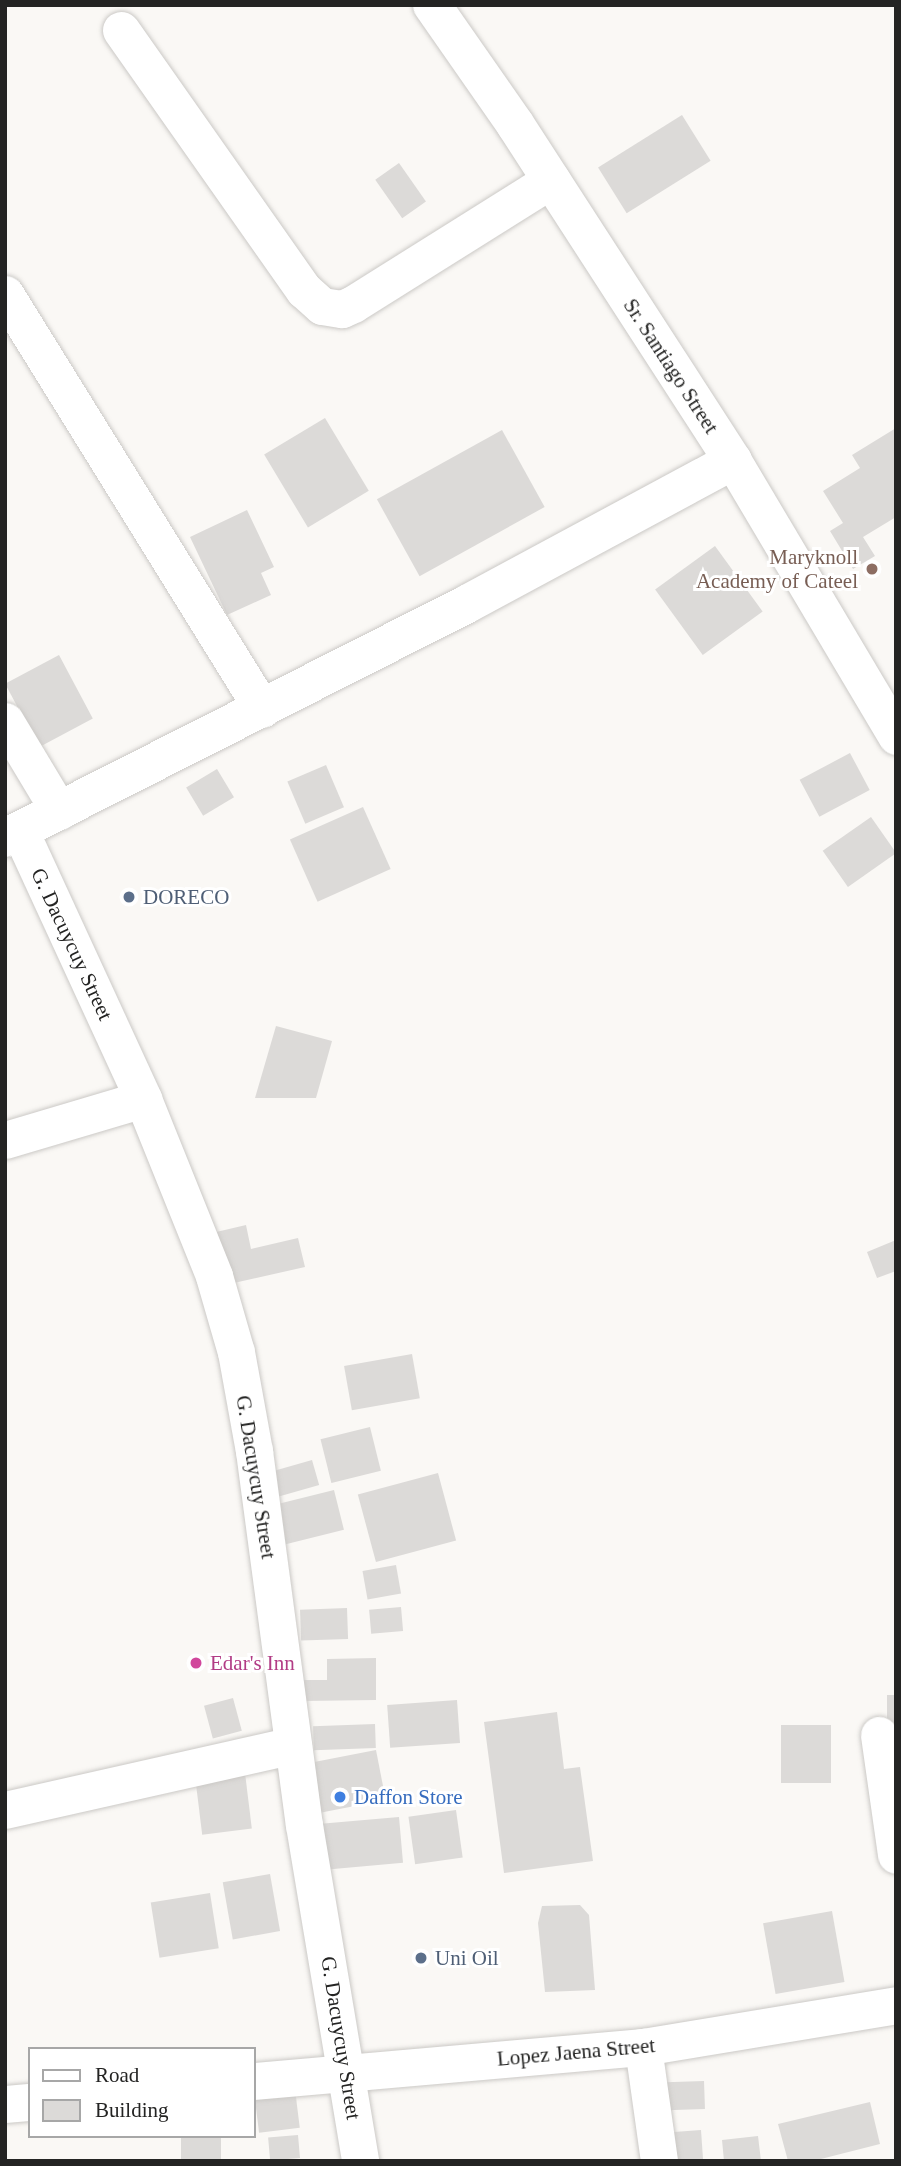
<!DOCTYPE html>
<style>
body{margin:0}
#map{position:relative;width:901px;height:2166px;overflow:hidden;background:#faf8f5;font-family:"Times New Roman",serif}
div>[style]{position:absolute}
.building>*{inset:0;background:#dcdad8;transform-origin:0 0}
.roads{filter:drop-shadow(0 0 2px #cbc9c6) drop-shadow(0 0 2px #cbc9c6)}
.street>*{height:37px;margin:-18.5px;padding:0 18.5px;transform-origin:18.5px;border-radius:18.5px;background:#fff}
.secondary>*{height:38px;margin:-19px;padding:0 19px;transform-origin:19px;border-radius:19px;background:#fff}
.dots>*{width:19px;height:19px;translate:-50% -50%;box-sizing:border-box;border:4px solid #fff;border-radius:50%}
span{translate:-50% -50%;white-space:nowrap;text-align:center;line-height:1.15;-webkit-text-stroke:6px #fff;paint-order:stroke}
.street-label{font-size:21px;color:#242423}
.education-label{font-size:21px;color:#785e54}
.right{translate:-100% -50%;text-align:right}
.service-label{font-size:21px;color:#4e5e75}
.left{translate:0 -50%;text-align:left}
.hotel-label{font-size:21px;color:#b23c85}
.shop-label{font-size:21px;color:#366cbe}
.frame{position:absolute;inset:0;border:7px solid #242423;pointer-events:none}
.legend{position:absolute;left:28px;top:2047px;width:228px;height:91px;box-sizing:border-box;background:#fff;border:2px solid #a7a7a7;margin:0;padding:9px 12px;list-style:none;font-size:21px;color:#242423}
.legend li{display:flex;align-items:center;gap:14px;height:35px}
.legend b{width:35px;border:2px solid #a7a7a7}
</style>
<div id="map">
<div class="building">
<div style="left:682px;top:115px;width:54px;height:99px;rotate:58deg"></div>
<div style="left:399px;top:163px;width:47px;height:29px;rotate:55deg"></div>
<div style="left:325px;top:418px;width:85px;height:71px;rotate:59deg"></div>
<div style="clip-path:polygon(896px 428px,896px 517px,863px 537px,875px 556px,853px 569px,830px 531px,843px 523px,823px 491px,860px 468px,852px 455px)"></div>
<div style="left:502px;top:430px;width:88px;height:143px;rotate:61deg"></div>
<div style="clip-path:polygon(247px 510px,274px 567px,261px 573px,271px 595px,227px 615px,190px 537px)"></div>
<div style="left:715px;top:546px;width:81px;height:74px;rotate:54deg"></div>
<div style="left:59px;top:655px;width:72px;height:61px;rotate:62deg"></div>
<div style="left:850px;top:753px;width:42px;height:57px;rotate:62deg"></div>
<div style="left:326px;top:765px;width:46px;height:42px;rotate:67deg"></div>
<div style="left:217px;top:769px;width:33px;height:36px;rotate:59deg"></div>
<div style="left:363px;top:807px;width:68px;height:80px;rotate:66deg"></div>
<div style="left:871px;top:817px;width:44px;height:59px;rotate:55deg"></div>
<div style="clip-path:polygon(276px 1026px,332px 1041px,316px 1098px,255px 1098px)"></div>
<div style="clip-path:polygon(246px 1225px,251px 1249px,298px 1238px,305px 1267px,225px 1285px,212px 1233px)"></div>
<div style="clip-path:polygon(896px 1240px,896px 1271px,877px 1278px,867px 1252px)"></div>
<div style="left:412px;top:1354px;width:45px;height:69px;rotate:80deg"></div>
<div style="left:370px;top:1427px;width:45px;height:51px;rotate:76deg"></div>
<div style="left:312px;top:1460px;width:26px;height:51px;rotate:74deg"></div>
<div style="left:438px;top:1473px;width:70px;height:83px;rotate:75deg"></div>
<div style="left:334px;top:1490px;width:41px;height:62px;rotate:76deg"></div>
<div style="left:396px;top:1565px;width:29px;height:34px;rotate:80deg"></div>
<div style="left:401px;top:1607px;width:24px;height:32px;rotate:85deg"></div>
<div style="left:347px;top:1608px;width:31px;height:47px;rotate:88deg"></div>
<div style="clip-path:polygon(376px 1658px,376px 1700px,303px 1701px,303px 1680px,327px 1680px,327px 1659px)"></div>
<div style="left:887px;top:1695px;width:9px;height:41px"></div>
<div style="left:233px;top:1698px;width:34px;height:30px;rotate:75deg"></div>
<div style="left:457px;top:1700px;width:43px;height:70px;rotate:86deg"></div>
<div style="clip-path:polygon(557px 1712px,564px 1769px,580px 1767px,593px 1861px,504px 1873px,484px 1722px)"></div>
<div style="left:375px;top:1724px;width:24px;height:62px;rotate:88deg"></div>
<div style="left:781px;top:1725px;width:50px;height:58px"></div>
<div style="left:376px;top:1750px;width:51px;height:76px;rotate:79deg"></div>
<div style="left:245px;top:1773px;width:56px;height:50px;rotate:83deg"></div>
<div style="left:456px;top:1810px;width:48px;height:48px;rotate:82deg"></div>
<div style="left:399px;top:1817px;width:46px;height:81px;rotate:85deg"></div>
<div style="left:270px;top:1874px;width:58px;height:48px;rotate:80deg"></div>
<div style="left:210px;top:1893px;width:56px;height:60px;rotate:81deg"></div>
<div style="clip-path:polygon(580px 1905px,589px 1915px,595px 1990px,545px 1992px,538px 1923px,542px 1906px)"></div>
<div style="left:832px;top:1911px;width:72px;height:70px;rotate:80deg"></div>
<div style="left:704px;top:2081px;width:28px;height:46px;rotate:88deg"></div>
<div style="left:295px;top:2089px;width:39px;height:41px;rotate:83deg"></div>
<div style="clip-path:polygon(870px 2102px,880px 2144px,813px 2161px,788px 2161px,778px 2124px)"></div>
<div style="left:701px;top:2130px;width:31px;height:27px;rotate:86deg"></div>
<div style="left:298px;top:2135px;width:23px;height:30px;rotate:85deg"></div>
<div style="left:181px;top:2136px;width:40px;height:25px"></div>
<div style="clip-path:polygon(758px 2136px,761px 2161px,724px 2161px,722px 2140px)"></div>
</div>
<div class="roads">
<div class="street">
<div style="left:121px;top:30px;width:318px;rotate:54.9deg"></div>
<div style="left:304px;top:290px;width:24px;rotate:42deg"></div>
<div style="left:322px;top:306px;width:20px;rotate:9deg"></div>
<div style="left:342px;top:309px;width:12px;rotate:-24deg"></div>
<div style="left:353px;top:304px;width:234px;rotate:-32.1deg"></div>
<div style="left:5px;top:294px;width:488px;rotate:58.2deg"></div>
<div style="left:733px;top:461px;width:320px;rotate:59.3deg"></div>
<div style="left:5px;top:721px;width:105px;rotate:59deg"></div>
<div style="left:20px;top:831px;width:295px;rotate:65.3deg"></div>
<div style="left:143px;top:1099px;width:191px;rotate:68.1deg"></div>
<div style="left:214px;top:1276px;width:79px;rotate:73.9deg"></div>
<div style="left:236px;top:1352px;width:101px;rotate:79.7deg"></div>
<div style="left:254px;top:1451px;width:377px;rotate:82.4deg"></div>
<div style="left:304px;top:1825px;width:341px;rotate:80.5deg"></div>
<div style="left:5px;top:1140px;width:144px;rotate:-16.5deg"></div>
<div style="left:879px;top:1735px;width:121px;rotate:81.9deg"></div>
<div style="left:5px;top:1810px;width:295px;rotate:-12.7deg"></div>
<div style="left:643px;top:2047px;width:115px;rotate:82deg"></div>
<div style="left:254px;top:2081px;width:390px;rotate:-5deg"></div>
<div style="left:643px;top:2047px;width:256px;rotate:-9.4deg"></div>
<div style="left:5px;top:2104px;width:25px;rotate:-5deg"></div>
</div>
<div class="secondary">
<div style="left:5px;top:838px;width:518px;rotate:-26.86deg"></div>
<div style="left:467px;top:604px;width:302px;rotate:-28.3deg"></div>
<div style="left:733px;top:461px;width:401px;rotate:-122.9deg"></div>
<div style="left:515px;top:124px;width:145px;rotate:-124.9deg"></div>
</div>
</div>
<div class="dots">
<div style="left:872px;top:569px;background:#8d6e63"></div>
<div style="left:129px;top:897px;background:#5c6f8a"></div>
<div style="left:196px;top:1663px;background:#d1479c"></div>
<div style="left:340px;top:1797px;background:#3f7fe0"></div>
<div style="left:421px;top:1958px;background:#5c6f8a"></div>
</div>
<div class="street-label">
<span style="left:671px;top:366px;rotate:57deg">Sr. Santiago Street</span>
<span style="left:72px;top:944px;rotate:65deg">G. Dacuycuy Street</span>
<span style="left:256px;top:1477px;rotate:81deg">G. Dacuycuy Street</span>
<span style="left:341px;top:2038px;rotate:81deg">G. Dacuycuy Street</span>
<span style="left:576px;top:2052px;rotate:-5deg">Lopez Jaena Street</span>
</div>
<div class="education-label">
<span class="right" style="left:858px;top:569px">Maryknoll<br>Academy of Cateel</span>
</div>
<div class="service-label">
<span class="left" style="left:143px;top:897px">DORECO</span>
<span class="left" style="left:435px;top:1958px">Uni Oil</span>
</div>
<div class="hotel-label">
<span class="left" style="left:210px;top:1663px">Edar's Inn</span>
</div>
<div class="shop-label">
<span class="left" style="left:354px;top:1797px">Daffon Store</span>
</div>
<div class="frame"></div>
<ul class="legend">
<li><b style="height:9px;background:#fff"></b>Road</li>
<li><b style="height:19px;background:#dcdad8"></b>Building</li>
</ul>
</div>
